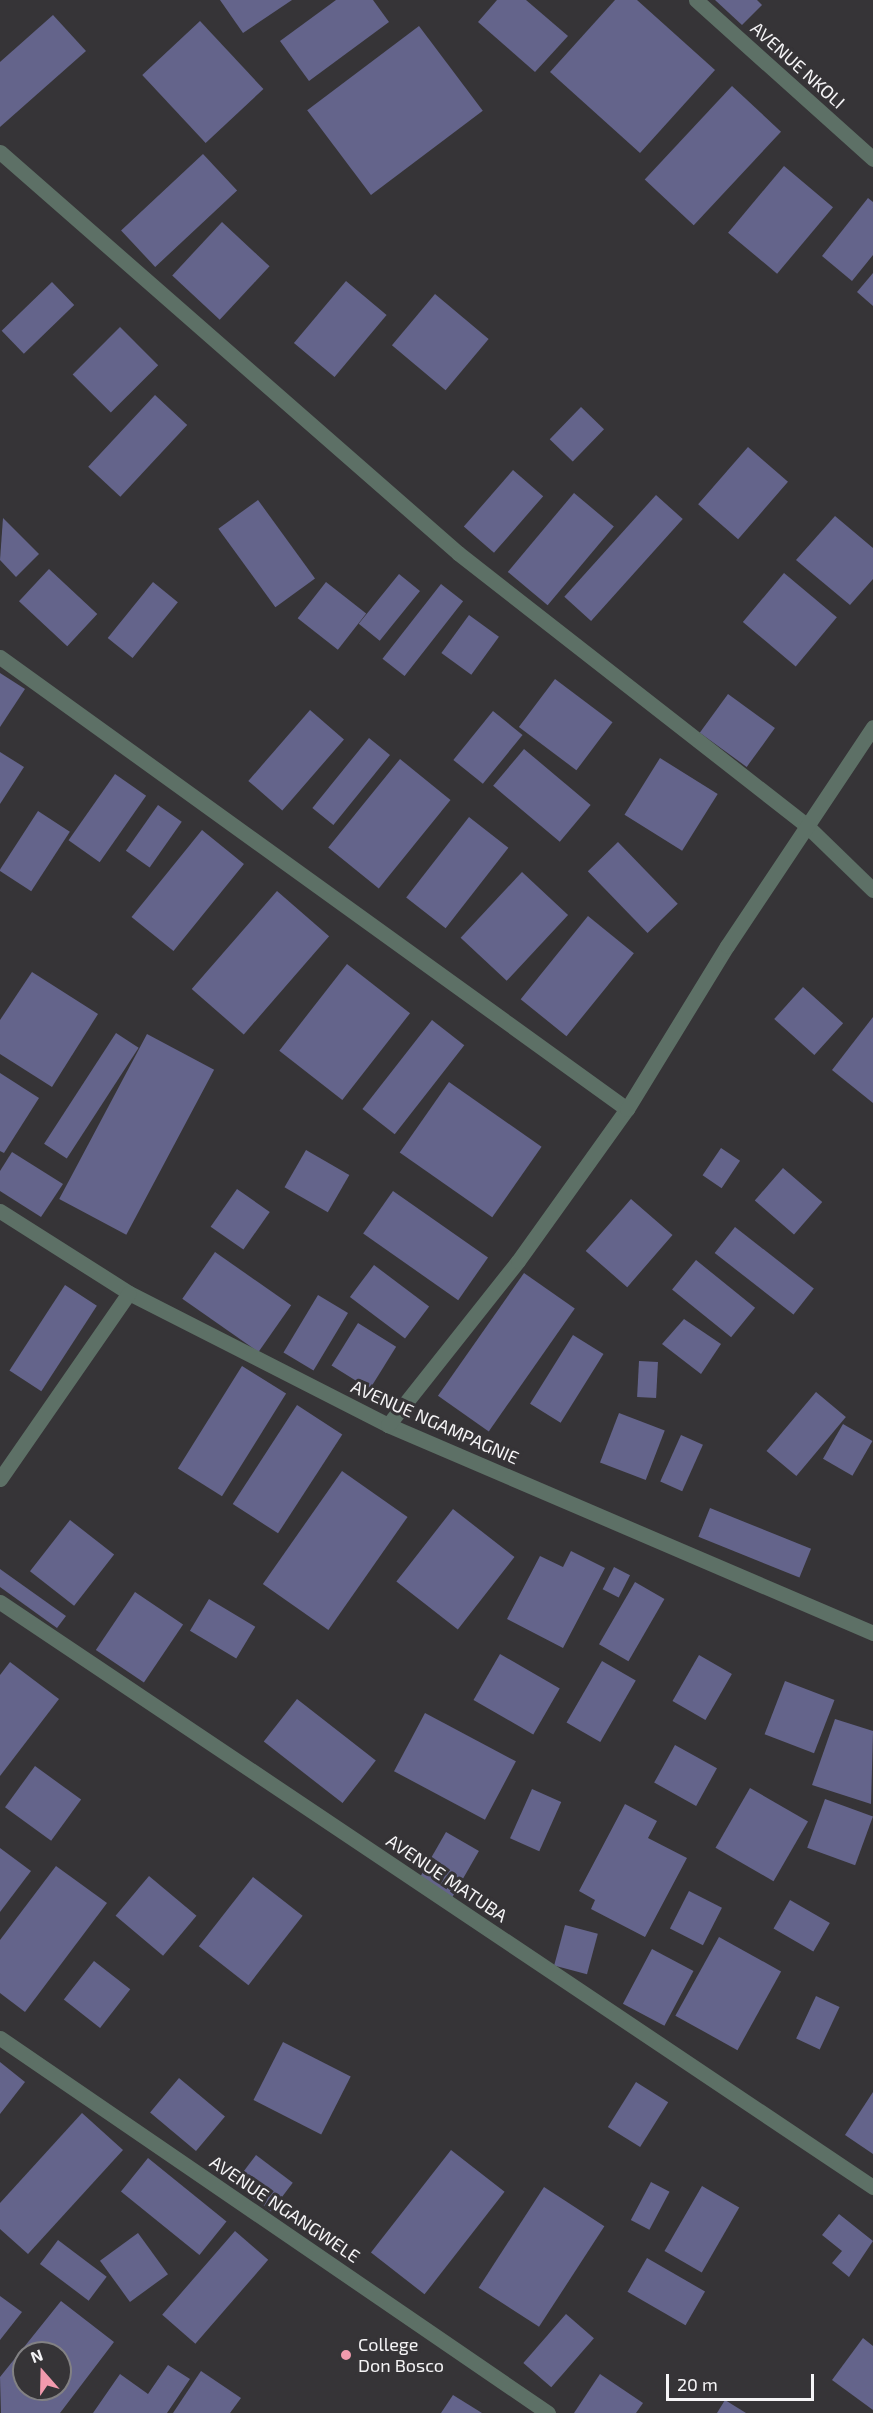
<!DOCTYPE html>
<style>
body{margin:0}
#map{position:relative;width:873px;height:2413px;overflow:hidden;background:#363437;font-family:"Exo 2",sans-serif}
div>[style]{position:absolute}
.building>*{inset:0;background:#64648b;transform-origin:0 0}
.minor>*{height:15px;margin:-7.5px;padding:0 7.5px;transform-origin:7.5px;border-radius:7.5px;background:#5d7066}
.dots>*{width:16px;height:16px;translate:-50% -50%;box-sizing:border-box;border:3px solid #363437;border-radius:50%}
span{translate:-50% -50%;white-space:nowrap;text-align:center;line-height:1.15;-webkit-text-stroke:6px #363437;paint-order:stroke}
.street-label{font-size:18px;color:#f5f4f6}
.poi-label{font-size:18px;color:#f5f4f6}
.left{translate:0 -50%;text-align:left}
.north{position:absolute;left:12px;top:2341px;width:60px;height:60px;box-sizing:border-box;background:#363437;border:2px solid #828183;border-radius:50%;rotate:340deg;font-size:16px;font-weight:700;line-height:24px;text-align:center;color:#f5f4f6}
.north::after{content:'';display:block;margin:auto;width:21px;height:27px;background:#f29aad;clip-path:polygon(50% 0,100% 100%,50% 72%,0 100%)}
.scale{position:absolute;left:666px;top:2374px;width:148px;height:27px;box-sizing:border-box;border:3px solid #f5f4f6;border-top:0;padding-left:8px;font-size:18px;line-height:21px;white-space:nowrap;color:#f5f4f6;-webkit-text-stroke:4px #363437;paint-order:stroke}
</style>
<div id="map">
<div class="building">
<div style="clip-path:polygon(220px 0,292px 0,243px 33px)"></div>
<div style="clip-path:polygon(336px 0,373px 0,389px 22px,309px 81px,280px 41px)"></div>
<div style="clip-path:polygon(497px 0,526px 0,568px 36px,535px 72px,478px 22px)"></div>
<div style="clip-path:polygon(615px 0,637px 0,715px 70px,640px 153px,550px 72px)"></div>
<div style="clip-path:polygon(715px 0,757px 0,762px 5px,742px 25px)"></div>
<div style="clip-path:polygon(53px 15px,86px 51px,0 127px,0 62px)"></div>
<div style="left:200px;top:21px;width:93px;height:79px;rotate:47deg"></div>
<div style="left:419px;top:26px;width:106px;height:140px;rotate:53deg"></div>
<div style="left:732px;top:86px;width:67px;height:128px;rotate:43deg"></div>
<div style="left:203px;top:154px;width:50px;height:112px;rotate:47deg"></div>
<div style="left:784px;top:166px;width:64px;height:87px;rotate:40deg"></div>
<div style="clip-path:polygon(868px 198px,873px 202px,873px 255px,852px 281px,822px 256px)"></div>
<div style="left:222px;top:222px;width:65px;height:73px;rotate:43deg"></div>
<div style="clip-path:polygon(873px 273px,873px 306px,857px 292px)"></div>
<div style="left:346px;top:281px;width:53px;height:81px;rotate:40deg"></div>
<div style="left:52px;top:282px;width:32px;height:70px;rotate:46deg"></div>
<div style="left:435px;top:294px;width:70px;height:67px;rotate:40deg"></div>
<div style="left:120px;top:327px;width:54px;height:67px;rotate:45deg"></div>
<div style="left:155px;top:395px;width:44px;height:98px;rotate:43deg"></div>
<div style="left:581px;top:407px;width:32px;height:45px;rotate:44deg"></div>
<div style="left:748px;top:447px;width:53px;height:76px;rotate:41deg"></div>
<div style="left:513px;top:470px;width:40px;height:75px;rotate:41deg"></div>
<div style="left:574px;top:493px;width:52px;height:103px;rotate:40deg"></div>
<div style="left:656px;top:495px;width:36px;height:137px;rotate:42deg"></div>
<div style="left:258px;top:500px;width:97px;height:49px;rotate:54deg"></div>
<div style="clip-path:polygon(835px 516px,873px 548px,873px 579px,850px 605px,796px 560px)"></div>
<div style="clip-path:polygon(3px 518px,39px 554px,16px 577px,0 560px)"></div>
<div style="left:49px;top:569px;width:66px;height:44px;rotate:43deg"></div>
<div style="left:784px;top:573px;width:69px;height:64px;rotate:40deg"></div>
<div style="left:399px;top:574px;width:27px;height:64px;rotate:39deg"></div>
<div style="left:153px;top:582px;width:32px;height:72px;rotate:39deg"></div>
<div style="left:326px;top:582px;width:51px;height:46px;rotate:38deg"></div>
<div style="left:441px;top:584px;width:28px;height:95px;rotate:38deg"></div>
<div style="left:469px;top:615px;width:37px;height:47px;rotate:36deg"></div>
<div style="clip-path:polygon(0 673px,25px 689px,0 727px)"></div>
<div style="left:555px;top:679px;width:72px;height:60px;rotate:37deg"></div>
<div style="left:728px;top:694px;width:58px;height:48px;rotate:36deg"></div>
<div style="left:310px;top:710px;width:45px;height:94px;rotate:41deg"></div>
<div style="left:493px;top:711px;width:38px;height:63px;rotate:39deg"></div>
<div style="left:369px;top:738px;width:27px;height:90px;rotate:39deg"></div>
<div style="left:524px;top:749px;width:87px;height:48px;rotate:40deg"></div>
<div style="clip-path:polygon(0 752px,24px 767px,0 804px)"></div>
<div style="left:660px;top:758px;width:68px;height:67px;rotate:32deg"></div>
<div style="left:400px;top:759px;width:65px;height:114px;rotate:39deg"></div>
<div style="left:115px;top:774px;width:38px;height:81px;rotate:35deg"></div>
<div style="left:158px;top:805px;width:29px;height:56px;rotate:35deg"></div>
<div style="left:38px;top:811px;width:38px;height:71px;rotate:33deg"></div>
<div style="left:469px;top:817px;width:50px;height:102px;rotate:38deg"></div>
<div style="left:202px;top:830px;width:54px;height:112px;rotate:39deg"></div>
<div style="left:618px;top:842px;width:86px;height:42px;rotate:46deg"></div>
<div style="left:522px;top:872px;width:63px;height:90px;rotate:43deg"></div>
<div style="left:277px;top:891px;width:69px;height:130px;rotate:41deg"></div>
<div style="left:588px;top:916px;width:59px;height:107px;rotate:39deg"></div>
<div style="left:347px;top:964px;width:80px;height:110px;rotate:38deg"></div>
<div style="clip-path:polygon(32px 972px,98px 1014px,52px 1087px,0 1054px,0 1020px)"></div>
<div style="left:803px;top:987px;width:54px;height:43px;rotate:42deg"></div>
<div style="clip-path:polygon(873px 1017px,873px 1103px,832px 1070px)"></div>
<div style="left:432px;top:1020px;width:41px;height:113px;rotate:38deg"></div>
<div style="left:116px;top:1033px;width:27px;height:132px;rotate:33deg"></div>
<div style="left:147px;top:1034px;width:76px;height:187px;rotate:28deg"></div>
<div style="clip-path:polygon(0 1073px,39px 1098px,4px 1153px,0 1151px)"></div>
<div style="left:449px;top:1082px;width:113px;height:86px;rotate:35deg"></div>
<div style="left:721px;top:1148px;width:23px;height:33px;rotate:34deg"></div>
<div style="left:306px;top:1150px;width:50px;height:43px;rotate:30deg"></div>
<div style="clip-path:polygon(12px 1152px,63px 1184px,41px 1217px,0 1191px,0 1171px)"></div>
<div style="left:783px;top:1168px;width:52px;height:43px;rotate:41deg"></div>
<div style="left:237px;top:1189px;width:40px;height:46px;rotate:35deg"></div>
<div style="left:393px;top:1191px;width:116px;height:52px;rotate:35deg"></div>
<div style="left:631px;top:1199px;width:55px;height:69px;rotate:41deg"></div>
<div style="left:735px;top:1227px;width:100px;height:33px;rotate:38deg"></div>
<div style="left:215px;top:1252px;width:93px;height:57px;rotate:35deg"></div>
<div style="left:696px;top:1260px;width:76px;height:38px;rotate:39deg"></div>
<div style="left:374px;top:1265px;width:69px;height:40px;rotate:37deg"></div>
<div style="left:524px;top:1273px;width:62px;height:150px;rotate:35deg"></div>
<div style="left:65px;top:1285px;width:38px;height:102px;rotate:33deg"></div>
<div style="left:318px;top:1295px;width:35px;height:67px;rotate:31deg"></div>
<div style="clip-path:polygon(684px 1319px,721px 1344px,701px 1374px,662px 1344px)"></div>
<div style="left:358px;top:1323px;width:45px;height:50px;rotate:32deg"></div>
<div style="left:573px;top:1335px;width:36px;height:81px;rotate:32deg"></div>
<div style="left:639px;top:1361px;width:19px;height:36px;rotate:3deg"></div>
<div style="left:242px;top:1366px;width:52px;height:121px;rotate:32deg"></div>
<div style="left:816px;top:1392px;width:39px;height:77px;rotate:40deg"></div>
<div style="left:297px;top:1405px;width:54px;height:118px;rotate:33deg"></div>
<div style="left:619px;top:1413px;width:49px;height:53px;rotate:21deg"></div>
<div style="left:843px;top:1424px;width:34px;height:40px;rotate:30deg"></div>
<div style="left:681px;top:1435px;width:24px;height:51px;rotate:24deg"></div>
<div style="left:342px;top:1471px;width:80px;height:138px;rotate:35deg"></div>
<div style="left:710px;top:1508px;width:109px;height:31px;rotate:22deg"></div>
<div style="left:453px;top:1509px;width:78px;height:92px;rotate:38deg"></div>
<div style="left:70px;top:1520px;width:56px;height:65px;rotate:38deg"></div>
<div style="clip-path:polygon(571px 1551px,605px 1568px,563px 1648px,507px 1619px,540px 1556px,563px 1567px)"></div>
<div style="left:614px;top:1567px;width:18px;height:25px;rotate:27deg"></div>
<div style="clip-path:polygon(0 1569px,66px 1616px,57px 1628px,0 1587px)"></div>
<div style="left:635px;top:1582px;width:34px;height:72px;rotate:30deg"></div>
<div style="left:135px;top:1592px;width:58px;height:70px;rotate:34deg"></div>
<div style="left:209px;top:1599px;width:54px;height:37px;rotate:31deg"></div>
<div style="left:500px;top:1654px;width:69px;height:53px;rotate:30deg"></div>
<div style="left:699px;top:1655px;width:38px;height:53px;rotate:30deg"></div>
<div style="left:602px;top:1661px;width:39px;height:71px;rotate:30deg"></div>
<div style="clip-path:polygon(10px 1662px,59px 1699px,0 1776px,0 1675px)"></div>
<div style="left:785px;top:1681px;width:53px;height:57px;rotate:21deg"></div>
<div style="left:297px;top:1699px;width:100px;height:54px;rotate:38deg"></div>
<div style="left:425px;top:1713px;width:103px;height:66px;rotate:28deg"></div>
<div style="clip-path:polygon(835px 1719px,873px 1731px,871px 1804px,812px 1785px)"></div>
<div style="left:675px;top:1745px;width:48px;height:43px;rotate:29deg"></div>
<div style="left:35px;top:1766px;width:57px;height:51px;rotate:36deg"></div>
<div style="left:750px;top:1788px;width:67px;height:69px;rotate:30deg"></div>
<div style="left:532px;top:1789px;width:32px;height:54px;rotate:24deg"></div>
<div style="left:825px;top:1799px;width:51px;height:52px;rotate:20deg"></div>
<div style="clip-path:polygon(625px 1804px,657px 1821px,648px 1838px,687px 1858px,645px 1937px,591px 1909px,595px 1900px,579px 1891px)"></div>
<div style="left:446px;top:1832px;width:38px;height:55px;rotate:30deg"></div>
<div style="clip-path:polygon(0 1848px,31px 1871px,0 1912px)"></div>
<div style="clip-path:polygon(56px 1866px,107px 1903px,25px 2012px,0 1993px,0 1940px)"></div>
<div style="left:149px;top:1876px;width:62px;height:52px;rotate:40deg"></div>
<div style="left:253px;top:1877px;width:63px;height:88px;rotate:38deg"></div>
<div style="left:689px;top:1891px;width:37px;height:42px;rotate:27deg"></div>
<div style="left:790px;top:1900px;width:46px;height:33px;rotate:30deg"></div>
<div style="left:565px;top:1925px;width:34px;height:42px;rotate:15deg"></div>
<div style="left:719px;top:1937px;width:71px;height:90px;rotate:29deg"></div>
<div style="left:652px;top:1949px;width:47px;height:62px;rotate:28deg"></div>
<div style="left:94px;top:1961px;width:46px;height:49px;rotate:38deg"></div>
<div style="left:816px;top:1996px;width:26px;height:47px;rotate:25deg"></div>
<div style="left:283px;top:2042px;width:76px;height:65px;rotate:27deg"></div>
<div style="clip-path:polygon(0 2062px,25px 2082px,0 2114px)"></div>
<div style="left:179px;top:2078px;width:60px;height:45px;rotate:40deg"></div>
<div style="left:636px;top:2082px;width:38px;height:53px;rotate:32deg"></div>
<div style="clip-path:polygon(873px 2092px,873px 2154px,845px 2135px)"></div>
<div style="clip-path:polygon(82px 2113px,123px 2150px,28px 2254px,0 2229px,0 2203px)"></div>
<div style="left:451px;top:2150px;width:68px;height:130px;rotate:38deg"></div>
<div style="left:256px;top:2155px;width:46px;height:36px;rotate:37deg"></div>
<div style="left:148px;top:2158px;width:101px;height:43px;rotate:39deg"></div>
<div style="left:651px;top:2182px;width:21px;height:43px;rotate:28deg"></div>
<div style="left:702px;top:2186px;width:43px;height:75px;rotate:30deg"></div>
<div style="left:544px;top:2187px;width:72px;height:120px;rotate:33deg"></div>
<div style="clip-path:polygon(839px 2214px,873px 2241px,849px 2277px,832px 2263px,842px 2251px,822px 2235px)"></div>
<div style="left:235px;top:2231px;width:44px;height:111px;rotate:41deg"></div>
<div style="left:138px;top:2233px;width:51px;height:47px;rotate:54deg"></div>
<div style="left:58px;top:2240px;width:61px;height:30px;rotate:37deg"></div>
<div style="left:647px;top:2258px;width:67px;height:39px;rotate:30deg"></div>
<div style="clip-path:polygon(0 2296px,22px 2312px,0 2340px)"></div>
<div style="clip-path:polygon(evenodd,61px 2301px,114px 2342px,60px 2413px,1px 2413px,0 2377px,61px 2301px,24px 2353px,60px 2353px,60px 2389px,24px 2389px,24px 2353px)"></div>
<div style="left:566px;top:2314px;width:37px;height:65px;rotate:41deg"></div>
<div style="clip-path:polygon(863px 2338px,873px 2346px,873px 2410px,832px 2380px)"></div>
<div style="clip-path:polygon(168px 2365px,190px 2379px,167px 2413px,93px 2413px,120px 2374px,148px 2394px)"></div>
<div style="clip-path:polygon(201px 2371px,241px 2398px,230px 2413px,173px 2413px)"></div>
<div style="clip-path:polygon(600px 2374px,643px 2403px,636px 2413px,574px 2413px)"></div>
<div style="clip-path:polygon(453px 2395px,482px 2413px,441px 2413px)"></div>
<div style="clip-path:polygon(725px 2400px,746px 2413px,717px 2413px)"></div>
</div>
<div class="minor">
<div style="left:696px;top:0;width:238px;rotate:41.9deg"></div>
<div style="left:0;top:152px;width:609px;rotate:41.2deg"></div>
<div style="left:458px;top:553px;width:443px;rotate:38deg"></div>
<div style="left:807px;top:826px;width:92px;rotate:44.1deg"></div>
<div style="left:0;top:657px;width:773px;rotate:35.79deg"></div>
<div style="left:0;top:1211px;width:153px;rotate:32.4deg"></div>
<div style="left:129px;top:1293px;width:291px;rotate:27deg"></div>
<div style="left:388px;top:1425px;width:528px;rotate:23.21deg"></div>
<div style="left:388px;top:1425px;width:209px;rotate:-51.6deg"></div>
<div style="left:518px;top:1261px;width:187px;rotate:-54.4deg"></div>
<div style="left:627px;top:1109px;width:191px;rotate:-58.5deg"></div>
<div style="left:727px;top:946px;width:263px;rotate:-56.3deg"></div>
<div style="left:0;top:1479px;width:226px;rotate:-55.3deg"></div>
<div style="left:0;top:1602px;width:1051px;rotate:33.83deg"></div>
<div style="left:0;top:2038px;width:664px;rotate:34.38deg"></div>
</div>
<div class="dots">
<div style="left:346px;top:2355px;background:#f29aad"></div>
</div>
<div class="street-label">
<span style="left:798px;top:65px;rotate:42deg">AVENUE NKOLI</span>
<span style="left:435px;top:1422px;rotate:24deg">AVENUE NGAMPAGNIE</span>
<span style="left:447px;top:1878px;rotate:34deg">AVENUE MATUBA</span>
<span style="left:285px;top:2209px;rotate:34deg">AVENUE NGANGWELE</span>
</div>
<div class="poi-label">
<span class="left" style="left:358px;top:2355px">College<br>Don Bosco</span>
</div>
<div class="north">N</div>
<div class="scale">20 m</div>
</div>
